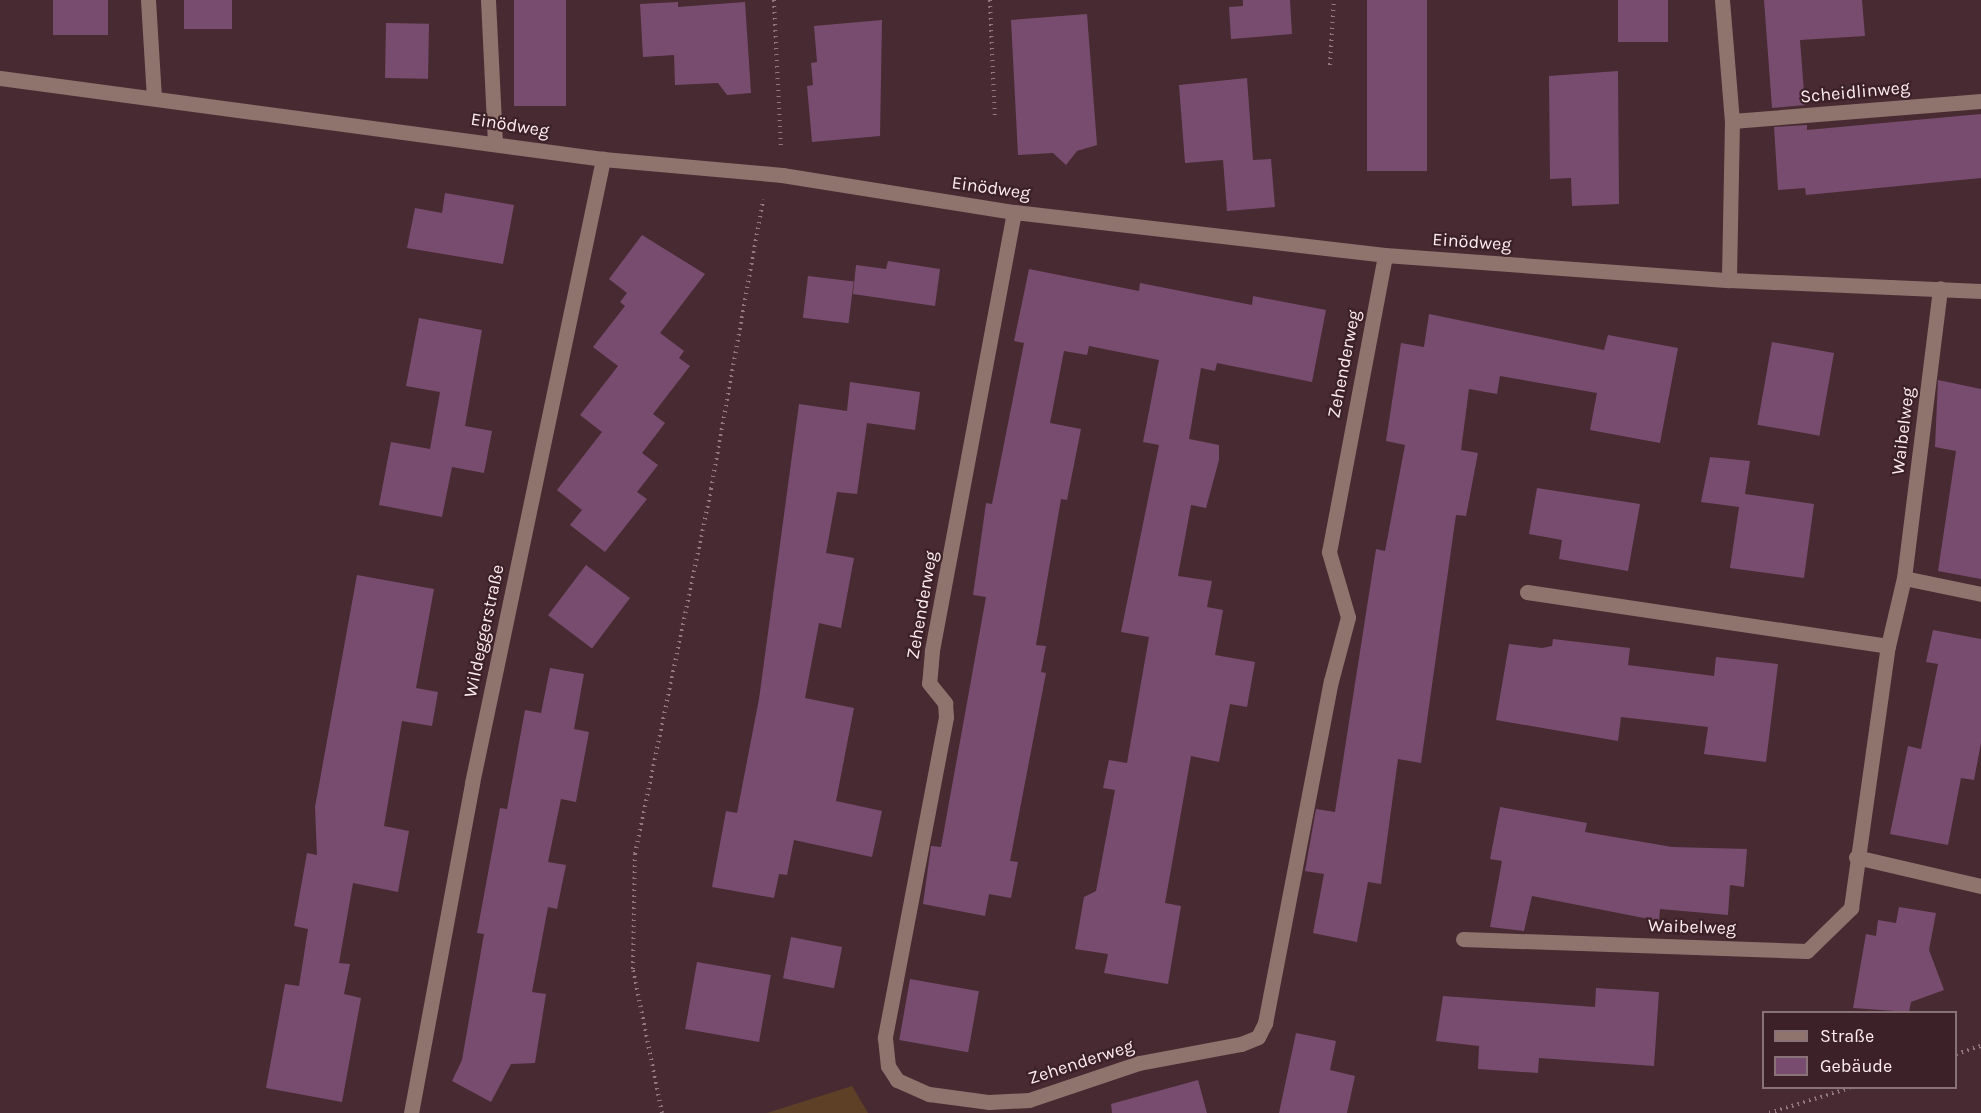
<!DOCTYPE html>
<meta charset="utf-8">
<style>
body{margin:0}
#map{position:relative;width:1981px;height:1113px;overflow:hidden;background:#482b32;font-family:Karla,sans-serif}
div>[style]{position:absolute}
.green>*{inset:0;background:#5d4026}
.building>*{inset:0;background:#784c6f;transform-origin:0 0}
.path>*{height:4px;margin-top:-2px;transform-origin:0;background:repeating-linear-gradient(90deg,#91797e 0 1.5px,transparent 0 6px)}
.minor>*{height:15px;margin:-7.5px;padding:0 7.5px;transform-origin:7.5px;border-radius:7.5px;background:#8f746e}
span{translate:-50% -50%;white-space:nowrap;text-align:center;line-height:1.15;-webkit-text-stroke:4.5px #3d2128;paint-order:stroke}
.street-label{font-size:18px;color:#fdedf0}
.legend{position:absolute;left:1762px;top:1011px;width:195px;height:78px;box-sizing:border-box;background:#3d2128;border:2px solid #8a7378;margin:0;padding:8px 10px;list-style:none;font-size:18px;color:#fdedf0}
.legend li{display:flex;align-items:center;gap:12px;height:30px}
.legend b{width:30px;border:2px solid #8a7378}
</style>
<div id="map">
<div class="green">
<div style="clip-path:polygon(852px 1086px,868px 1113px,767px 1113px)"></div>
</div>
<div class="building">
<div style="left:53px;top:0;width:55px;height:35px"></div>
<div style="left:184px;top:0;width:48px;height:29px"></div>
<div style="left:514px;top:0;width:52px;height:106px"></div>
<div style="clip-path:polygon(1243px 0,1290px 0,1292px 34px,1231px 39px,1229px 7px,1243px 6px)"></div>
<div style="left:1367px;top:0;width:60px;height:171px"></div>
<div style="left:1618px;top:0;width:50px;height:42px"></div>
<div style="clip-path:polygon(1764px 0,1862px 0,1865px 36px,1800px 40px,1805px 105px,1772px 108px)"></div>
<div style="clip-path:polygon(678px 2px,678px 7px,745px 2px,751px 93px,727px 95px,718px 83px,675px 85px,674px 55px,643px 57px,640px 4px)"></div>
<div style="clip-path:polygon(1087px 14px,1097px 145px,1077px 151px,1066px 165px,1053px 153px,1018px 155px,1011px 20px)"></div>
<div style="clip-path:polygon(882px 20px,880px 136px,812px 142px,807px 86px,813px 85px,811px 63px,817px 62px,814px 26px)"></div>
<div style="left:386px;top:23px;width:43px;height:55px;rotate:1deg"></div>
<div style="clip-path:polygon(1618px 71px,1619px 204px,1572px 206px,1571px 178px,1550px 179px,1549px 76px)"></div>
<div style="clip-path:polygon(1247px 78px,1253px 160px,1271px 159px,1275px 207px,1227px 211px,1223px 160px,1185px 163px,1179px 85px)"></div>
<div style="clip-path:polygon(1981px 114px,1981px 178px,1806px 195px,1805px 188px,1778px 190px,1774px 127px,1807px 125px,1807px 130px)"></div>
<div style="clip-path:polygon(445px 193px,514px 205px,503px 264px,407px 248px,415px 208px,442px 213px)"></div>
<div style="clip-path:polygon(642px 235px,705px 274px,660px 333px,684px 351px,679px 358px,690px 366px,653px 414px,665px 423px,642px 453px,658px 465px,637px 492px,647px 499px,605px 552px,570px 525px,582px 510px,557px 490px,602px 432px,580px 415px,618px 366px,593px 347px,625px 306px,620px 302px,627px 293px,609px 279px)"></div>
<div style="clip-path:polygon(888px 261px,940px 269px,935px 306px,853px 294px,856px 265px,886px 269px)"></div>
<div style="clip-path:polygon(1029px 269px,1139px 291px,1140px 283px,1252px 305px,1253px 296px,1326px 310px,1312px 382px,1217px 363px,1215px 371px,1201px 368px,1189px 439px,1219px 445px,1219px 460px,1206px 508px,1191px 505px,1178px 576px,1212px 581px,1207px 607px,1223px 610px,1215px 655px,1255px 662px,1247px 707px,1230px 704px,1219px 762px,1191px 756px,1165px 903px,1181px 906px,1168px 984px,1104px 973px,1108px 954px,1075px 949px,1084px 897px,1096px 891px,1115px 790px,1103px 788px,1109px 760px,1127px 763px,1149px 637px,1121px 632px,1159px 445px,1143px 442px,1159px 360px,1089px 346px,1087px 355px,1064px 351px,1050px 423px,1081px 429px,1067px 500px,1061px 499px,1036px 645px,1046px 646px,1041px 672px,1046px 673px,1010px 861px,1018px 862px,1011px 898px,989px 894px,985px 916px,923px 904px,931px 846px,941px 847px,986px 597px,973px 595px,982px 532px,986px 503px,992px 504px,1024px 343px,1014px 341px)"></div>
<div style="left:808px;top:276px;width:46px;height:42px;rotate:7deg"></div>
<div style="clip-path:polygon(1429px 314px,1604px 350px,1608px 335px,1678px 348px,1660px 443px,1590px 430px,1597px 393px,1500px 376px,1497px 394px,1469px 389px,1461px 450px,1478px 453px,1466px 516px,1456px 515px,1421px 763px,1398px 759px,1381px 884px,1368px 882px,1357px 942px,1313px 933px,1324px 874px,1305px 871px,1316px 809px,1335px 812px,1376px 549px,1385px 551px,1405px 445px,1386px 441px,1401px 343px,1424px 347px)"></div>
<div style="clip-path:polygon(419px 318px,482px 330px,465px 426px,492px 431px,484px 473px,452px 467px,442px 517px,379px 505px,391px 442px,430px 449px,440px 392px,406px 386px)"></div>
<div style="left:1772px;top:342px;width:63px;height:84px;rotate:10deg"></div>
<div style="clip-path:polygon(1938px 380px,1981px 389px,1981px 579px,1938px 571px,1956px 451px,1935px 447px)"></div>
<div style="clip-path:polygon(850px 382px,920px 392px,915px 430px,867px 423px,857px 494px,837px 492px,826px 553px,854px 558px,841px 628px,819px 623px,805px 698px,854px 708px,836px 801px,882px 811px,872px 857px,794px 840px,787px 875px,779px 874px,774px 898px,712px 887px,726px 811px,737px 813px,759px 699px,799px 404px,847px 411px)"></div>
<div style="clip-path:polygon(1710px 457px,1750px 461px,1745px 494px,1814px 504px,1804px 578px,1730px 568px,1739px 507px,1701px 502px)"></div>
<div style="clip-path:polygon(1537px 488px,1640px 504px,1628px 571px,1559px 559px,1562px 540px,1529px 534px)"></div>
<div style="left:586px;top:565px;width:55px;height:63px;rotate:37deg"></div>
<div style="clip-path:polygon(357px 575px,434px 589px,416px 688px,438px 692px,432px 726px,402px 721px,384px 826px,409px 831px,398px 892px,353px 883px,339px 963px,350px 964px,344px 994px,361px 998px,342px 1102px,266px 1088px,285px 984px,299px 986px,308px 929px,294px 926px,307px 853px,317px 855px,315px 807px)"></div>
<div style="clip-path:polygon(1933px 630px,1981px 639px,1981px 743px,1974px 780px,1961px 778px,1948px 845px,1890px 834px,1908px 746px,1921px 749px,1938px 664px,1926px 662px)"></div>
<div style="clip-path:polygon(1553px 639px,1630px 648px,1628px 665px,1714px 676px,1716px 657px,1778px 664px,1766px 762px,1704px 754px,1708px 727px,1621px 717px,1618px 741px,1496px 720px,1509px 644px,1542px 648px,1552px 646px)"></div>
<div style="clip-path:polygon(550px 668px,584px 674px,574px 729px,589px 732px,576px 802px,561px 799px,548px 862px,566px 865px,557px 909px,548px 907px,532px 992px,546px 994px,535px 1063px,511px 1064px,491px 1102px,452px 1081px,462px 1060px,484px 934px,477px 933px,500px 808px,507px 809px,525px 710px,541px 713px)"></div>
<div style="clip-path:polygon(1500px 807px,1587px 823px,1585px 832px,1672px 847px,1747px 849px,1744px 887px,1730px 885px,1728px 915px,1660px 909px,1659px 921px,1532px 896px,1524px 931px,1490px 927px,1502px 861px,1490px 859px)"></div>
<div style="clip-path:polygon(1899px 907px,1936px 913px,1929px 950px,1944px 990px,1911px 1002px,1909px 1012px,1853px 1008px,1866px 934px,1876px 936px,1878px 920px,1896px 923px)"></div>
<div style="left:791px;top:937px;width:52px;height:42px;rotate:11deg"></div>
<div style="left:697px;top:962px;width:75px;height:68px;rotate:10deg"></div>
<div style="left:910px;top:979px;width:70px;height:62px;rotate:10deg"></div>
<div style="clip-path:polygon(1596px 988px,1659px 992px,1654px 1066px,1539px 1058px,1538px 1073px,1478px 1069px,1479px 1046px,1436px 1041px,1443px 996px,1595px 1007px)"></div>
<div style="clip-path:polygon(1296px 1033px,1336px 1041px,1330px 1070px,1355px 1076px,1347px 1113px,1279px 1113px)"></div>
<div style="clip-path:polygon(1198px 1080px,1207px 1113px,1112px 1113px,1111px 1104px)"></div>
</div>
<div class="path">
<div style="left:774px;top:0;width:147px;rotate:87.3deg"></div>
<div style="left:990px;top:0;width:118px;rotate:87.6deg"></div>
<div style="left:1330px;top:65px;width:65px;rotate:-86.5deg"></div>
<div style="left:1956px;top:1054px;width:26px;rotate:-18deg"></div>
<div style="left:662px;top:1113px;width:147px;rotate:-101.4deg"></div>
<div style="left:633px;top:969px;width:115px;rotate:-89deg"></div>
<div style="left:635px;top:854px;width:373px;rotate:-78.2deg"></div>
<div style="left:711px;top:489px;width:294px;rotate:-79.8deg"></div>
<div style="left:1769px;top:1113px;width:85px;rotate:-17.2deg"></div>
</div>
<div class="minor">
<div style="left:148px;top:0;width:98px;rotate:86.5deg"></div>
<div style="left:488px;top:0;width:142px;rotate:87.2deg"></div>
<div style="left:1722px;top:0;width:121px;rotate:85.3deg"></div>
<div style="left:1732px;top:121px;width:159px;rotate:91.1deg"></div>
<div style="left:0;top:78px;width:608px;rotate:7.65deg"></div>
<div style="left:603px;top:159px;width:180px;rotate:5.1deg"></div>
<div style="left:782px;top:175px;width:235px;rotate:9.1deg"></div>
<div style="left:1014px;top:212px;width:373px;rotate:6.6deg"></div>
<div style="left:1385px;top:255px;width:345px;rotate:4.2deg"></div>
<div style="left:1729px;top:280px;width:252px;rotate:2.5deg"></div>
<div style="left:1732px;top:121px;width:250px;rotate:-4.6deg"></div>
<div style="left:1014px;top:212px;width:447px;rotate:100.6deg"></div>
<div style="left:932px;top:651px;width:32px;rotate:95deg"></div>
<div style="left:929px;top:683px;width:26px;rotate:51deg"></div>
<div style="left:945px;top:703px;width:14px;rotate:86deg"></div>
<div style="left:946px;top:717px;width:327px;rotate:100.8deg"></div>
<div style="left:885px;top:1038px;width:28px;rotate:84deg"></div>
<div style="left:888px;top:1066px;width:17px;rotate:57deg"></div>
<div style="left:897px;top:1080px;width:35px;rotate:24deg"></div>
<div style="left:929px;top:1094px;width:61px;rotate:7.6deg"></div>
<div style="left:989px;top:1102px;width:40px;rotate:-2.9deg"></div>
<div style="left:1029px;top:1100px;width:116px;rotate:-18.6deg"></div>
<div style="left:1139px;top:1063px;width:104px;rotate:-10.6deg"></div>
<div style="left:1241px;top:1044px;width:18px;rotate:-22deg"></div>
<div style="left:1258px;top:1037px;width:16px;rotate:-63deg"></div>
<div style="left:1265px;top:1023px;width:348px;rotate:-79.1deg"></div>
<div style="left:1331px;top:681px;width:66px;rotate:-75.1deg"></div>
<div style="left:1348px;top:617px;width:68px;rotate:-106.3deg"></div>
<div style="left:1329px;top:552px;width:302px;rotate:-79.3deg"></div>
<div style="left:1904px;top:578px;width:79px;rotate:11.7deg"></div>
<div style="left:1527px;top:592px;width:365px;rotate:8.5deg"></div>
<div style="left:1856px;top:857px;width:128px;rotate:13.1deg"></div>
<div style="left:1463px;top:939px;width:344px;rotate:2deg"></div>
<div style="left:1807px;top:951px;width:62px;rotate:-44.3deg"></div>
<div style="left:1851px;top:908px;width:265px;rotate:-82deg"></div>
<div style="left:1888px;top:646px;width:70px;rotate:-76.8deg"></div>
<div style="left:1904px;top:578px;width:292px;rotate:-82.9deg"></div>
<div style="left:411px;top:1113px;width:336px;rotate:-79.5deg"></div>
<div style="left:472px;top:783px;width:638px;rotate:-78.14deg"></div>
</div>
<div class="street-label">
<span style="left:1855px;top:92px;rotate:-5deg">Scheidlinweg</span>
<span style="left:510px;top:125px;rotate:9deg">Einödweg</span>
<span style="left:991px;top:188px;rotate:8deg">Einödweg</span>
<span style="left:1472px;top:242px;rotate:4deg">Einödweg</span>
<span style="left:1344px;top:364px;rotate:-79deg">Zehenderweg</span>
<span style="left:1903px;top:431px;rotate:-83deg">Waibelweg</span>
<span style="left:922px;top:605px;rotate:-80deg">Zehenderweg</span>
<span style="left:484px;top:631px;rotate:-78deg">Wildeggerstraße</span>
<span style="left:1692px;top:927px;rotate:2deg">Waibelweg</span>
<span style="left:1081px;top:1062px;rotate:-18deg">Zehenderweg</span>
</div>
<ul class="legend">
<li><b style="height:8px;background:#8f746e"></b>Straße</li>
<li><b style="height:16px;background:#784c6f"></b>Gebäude</li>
</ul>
</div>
